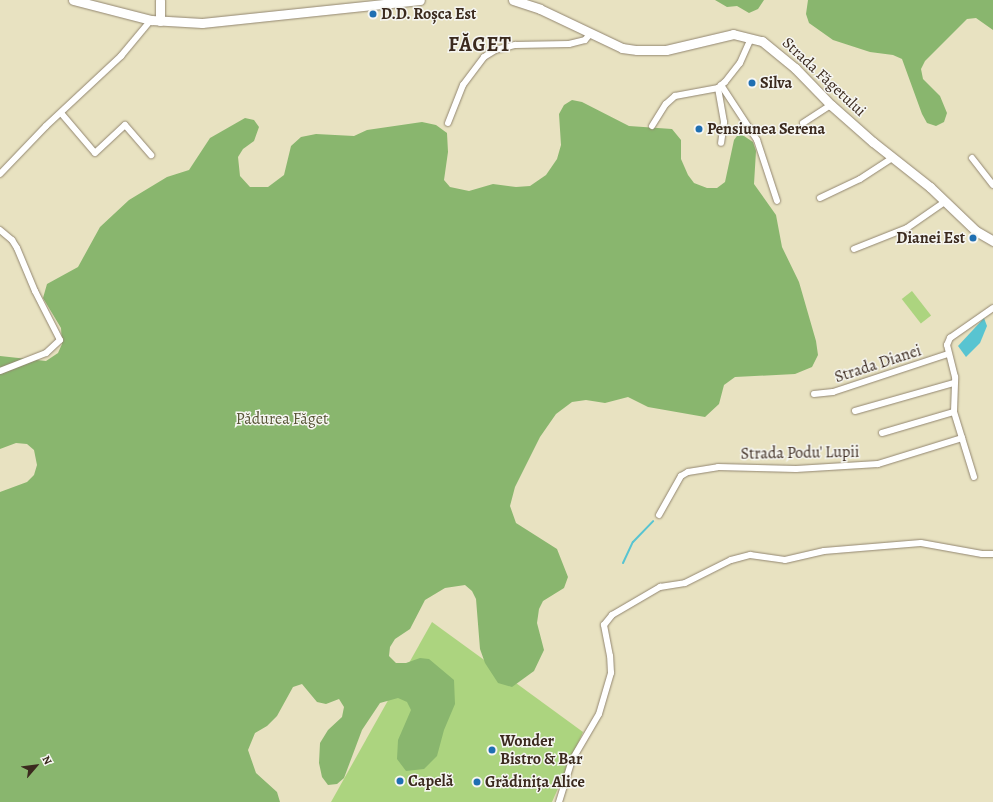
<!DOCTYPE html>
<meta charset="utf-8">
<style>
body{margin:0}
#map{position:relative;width:993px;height:802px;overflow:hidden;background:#e8e2c1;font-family:Alegreya,serif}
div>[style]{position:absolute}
.green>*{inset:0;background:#acd47f;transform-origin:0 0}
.forest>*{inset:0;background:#89b66e}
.water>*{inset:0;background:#58c4d1}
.stream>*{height:2px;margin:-1px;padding:0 1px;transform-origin:1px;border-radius:1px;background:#58c4d1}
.roads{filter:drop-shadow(0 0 1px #928670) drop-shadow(0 0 1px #928670)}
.street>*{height:6px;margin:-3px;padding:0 3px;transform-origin:3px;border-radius:3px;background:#fff}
.secondary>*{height:9px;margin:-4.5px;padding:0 4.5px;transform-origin:4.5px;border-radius:4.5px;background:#fff}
.dots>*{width:11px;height:11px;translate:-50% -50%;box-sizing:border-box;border:2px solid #f6f6f2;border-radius:50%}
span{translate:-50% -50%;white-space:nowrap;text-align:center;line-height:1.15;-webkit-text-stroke:3px #f6f6f2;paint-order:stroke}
.poi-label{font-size:16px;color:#3b2a1e;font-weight:700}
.left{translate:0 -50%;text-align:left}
.right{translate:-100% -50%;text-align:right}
.street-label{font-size:16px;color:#3b2a1e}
.park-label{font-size:16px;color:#575436}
.district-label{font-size:20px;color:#3b2a1e;font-weight:700;letter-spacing:1px}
.north{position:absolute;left:16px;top:746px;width:40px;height:40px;-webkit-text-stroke:3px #f6f6f2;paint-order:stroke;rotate:62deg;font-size:11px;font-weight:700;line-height:16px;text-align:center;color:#3b2a1e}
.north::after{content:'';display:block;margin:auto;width:14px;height:18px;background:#3b2a1e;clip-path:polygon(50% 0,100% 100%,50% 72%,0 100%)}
</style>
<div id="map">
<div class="green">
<div style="left:912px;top:291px;width:31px;height:13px;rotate:52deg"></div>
<div style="clip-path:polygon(432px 622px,583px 732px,552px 802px,331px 802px)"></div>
</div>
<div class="forest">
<div style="clip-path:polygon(715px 0,764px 0,758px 9px,749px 13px,737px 6px,727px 7px)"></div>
<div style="clip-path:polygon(808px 0,993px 0,993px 30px,976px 18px,967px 19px,925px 61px,921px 69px,923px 79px,940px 96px,947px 113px,944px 122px,936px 126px,927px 123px,922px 114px,902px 59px,893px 55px,870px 52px,833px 40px,809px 23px,806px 14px)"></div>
<div style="clip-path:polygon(572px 100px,582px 102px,629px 126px,672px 129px,681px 140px,681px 159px,688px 175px,694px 183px,707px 188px,717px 188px,725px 182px,734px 140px,737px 136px,741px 134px,753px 142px,756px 151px,754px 184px,776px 215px,782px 247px,799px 282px,816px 341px,818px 355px,812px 367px,795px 374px,735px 377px,724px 385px,719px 404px,705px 417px,648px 407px,628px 397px,605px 403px,586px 400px,572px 402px,556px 414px,540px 437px,515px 487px,510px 506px,516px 523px,557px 549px,568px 577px,564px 588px,543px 601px,539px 609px,537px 623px,544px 650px,534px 671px,512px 687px,498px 683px,485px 663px,480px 649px,476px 599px,472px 591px,465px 585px,445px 588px,425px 600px,410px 629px,395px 639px,390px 647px,389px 656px,396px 663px,406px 663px,420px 658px,429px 659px,454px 680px,455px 704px,444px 730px,437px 756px,424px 769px,406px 771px,397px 759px,398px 740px,411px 710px,407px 702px,398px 698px,380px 703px,362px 730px,344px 778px,337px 784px,328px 785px,322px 777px,319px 763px,320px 743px,328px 730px,342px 717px,344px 707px,339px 699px,326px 704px,317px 702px,302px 684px,293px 687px,277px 716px,267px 726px,255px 733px,248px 750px,256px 773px,277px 792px,280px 802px,0 802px,0 492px,27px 482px,34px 475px,37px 465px,34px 450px,27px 444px,16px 443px,0 449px,0 356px,46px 361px,58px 353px,62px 344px,61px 328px,43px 298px,47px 284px,78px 267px,100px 227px,129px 200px,167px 177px,189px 170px,210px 138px,245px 118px,254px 120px,259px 127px,254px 141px,243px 149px,238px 157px,240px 176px,250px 187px,268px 187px,284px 175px,291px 146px,301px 137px,316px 134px,354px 136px,367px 130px,422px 122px,436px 125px,447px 133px,448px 152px,444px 180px,450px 187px,469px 191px,493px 184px,516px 187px,530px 186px,546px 175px,557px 159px,561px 145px,559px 114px,564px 105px)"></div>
</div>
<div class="water">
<div style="clip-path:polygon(984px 318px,987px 326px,980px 343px,966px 357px,958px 346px)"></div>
</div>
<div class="stream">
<div style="left:623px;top:563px;width:23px;rotate:-65deg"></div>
<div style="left:633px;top:542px;width:29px;rotate:-46deg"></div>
</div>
<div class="roads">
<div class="street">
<div style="left:721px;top:85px;width:66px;rotate:56.8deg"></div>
<div style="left:757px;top:140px;width:64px;rotate:71.8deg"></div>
<div style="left:718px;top:88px;width:35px;rotate:80deg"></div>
<div style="left:724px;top:122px;width:21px;rotate:98deg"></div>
<div style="left:61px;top:113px;width:52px;rotate:49.6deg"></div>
<div style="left:95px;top:153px;width:41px;rotate:-43deg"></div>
<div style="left:125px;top:125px;width:40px;rotate:49deg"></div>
<div style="left:448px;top:123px;width:41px;rotate:-68.5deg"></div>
<div style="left:463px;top:85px;width:35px;rotate:-53deg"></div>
<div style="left:484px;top:57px;width:13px;rotate:-32deg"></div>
<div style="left:495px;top:50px;width:21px;rotate:-14deg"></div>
<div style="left:515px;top:45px;width:54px;rotate:-1.1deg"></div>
<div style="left:569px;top:44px;width:16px;rotate:-14deg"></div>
<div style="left:585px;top:40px;width:8px;rotate:-50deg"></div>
<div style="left:803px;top:123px;width:33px;rotate:-33deg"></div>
<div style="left:652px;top:126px;width:26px;rotate:-58deg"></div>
<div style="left:666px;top:104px;width:12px;rotate:-42deg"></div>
<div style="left:675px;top:96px;width:44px;rotate:-10.5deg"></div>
<div style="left:718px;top:88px;width:9px;rotate:-41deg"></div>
<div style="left:725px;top:82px;width:24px;rotate:-52deg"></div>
<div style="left:740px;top:63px;width:27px;rotate:-66deg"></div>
<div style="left:972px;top:158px;width:34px;rotate:52deg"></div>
<div style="left:0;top:174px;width:66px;rotate:-46.2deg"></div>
<div style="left:46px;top:126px;width:103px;rotate:-43deg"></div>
<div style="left:121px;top:56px;width:47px;rotate:-50.2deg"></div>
<div style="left:820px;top:198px;width:44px;rotate:-25.4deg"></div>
<div style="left:860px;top:179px;width:38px;rotate:-33deg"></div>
<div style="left:0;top:230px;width:16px;rotate:40deg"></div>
<div style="left:12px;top:240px;width:9px;rotate:58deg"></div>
<div style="left:17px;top:248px;width:47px;rotate:67.3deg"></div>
<div style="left:35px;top:291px;width:55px;rotate:63deg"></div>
<div style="left:60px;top:340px;width:19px;rotate:137deg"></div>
<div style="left:46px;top:353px;width:49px;rotate:158.6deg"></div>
<div style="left:854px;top:249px;width:57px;rotate:-21.6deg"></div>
<div style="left:907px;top:228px;width:47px;rotate:-34.7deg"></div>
<div style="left:814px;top:394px;width:19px;rotate:-6deg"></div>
<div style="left:833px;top:392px;width:121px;rotate:-18.3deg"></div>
<div style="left:855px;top:411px;width:103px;rotate:-15.8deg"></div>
<div style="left:882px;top:433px;width:75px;rotate:-16.3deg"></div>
<div style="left:974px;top:477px;width:68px;rotate:-107.1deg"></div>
<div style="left:954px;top:412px;width:35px;rotate:-88deg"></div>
<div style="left:955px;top:377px;width:33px;rotate:-104deg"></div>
<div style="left:947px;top:345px;width:8px;rotate:-67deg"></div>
<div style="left:950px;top:338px;width:52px;rotate:-34.9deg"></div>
<div style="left:659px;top:515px;width:45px;rotate:-60.6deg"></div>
<div style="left:681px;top:476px;width:8px;rotate:-30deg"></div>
<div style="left:688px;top:472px;width:30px;rotate:-9deg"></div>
<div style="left:718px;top:467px;width:78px;rotate:1.5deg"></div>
<div style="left:796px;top:469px;width:82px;rotate:-3.5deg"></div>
<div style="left:878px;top:464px;width:88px;rotate:-17.2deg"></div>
<div style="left:559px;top:802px;width:44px;rotate:-72.8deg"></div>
<div style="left:572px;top:760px;width:53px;rotate:-59.6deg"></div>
<div style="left:599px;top:714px;width:43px;rotate:-73.7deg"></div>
<div style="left:611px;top:673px;width:17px;rotate:-93deg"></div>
<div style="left:610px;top:656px;width:32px;rotate:-101deg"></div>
<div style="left:604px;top:625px;width:13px;rotate:-51deg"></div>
<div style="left:612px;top:615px;width:56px;rotate:-30.3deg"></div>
<div style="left:660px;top:587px;width:25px;rotate:-9deg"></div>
<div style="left:685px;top:583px;width:51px;rotate:-26.6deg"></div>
<div style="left:731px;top:560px;width:20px;rotate:-15deg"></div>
<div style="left:750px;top:555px;width:35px;rotate:8deg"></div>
<div style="left:785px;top:560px;width:40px;rotate:-13deg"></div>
<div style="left:824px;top:551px;width:97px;rotate:-4.7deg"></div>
<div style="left:921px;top:543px;width:62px;rotate:10.2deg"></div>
<div style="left:982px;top:554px;width:11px"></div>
</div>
<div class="secondary">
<div style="left:73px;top:0;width:81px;rotate:14.4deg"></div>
<div style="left:151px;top:20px;width:51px;rotate:3.4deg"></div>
<div style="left:202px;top:23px;width:219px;rotate:-6deg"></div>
<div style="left:160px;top:0;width:21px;rotate:90deg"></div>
<div style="left:513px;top:0;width:28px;rotate:18deg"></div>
<div style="left:540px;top:9px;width:91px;rotate:25.4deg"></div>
<div style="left:622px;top:48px;width:15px;rotate:8deg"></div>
<div style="left:637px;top:50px;width:29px"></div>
<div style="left:666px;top:50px;width:69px;rotate:-13.4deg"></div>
<div style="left:733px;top:34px;width:30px;rotate:14deg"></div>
<div style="left:762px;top:41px;width:43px;rotate:39.3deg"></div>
<div style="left:795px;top:68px;width:52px;rotate:45.8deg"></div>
<div style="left:831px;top:105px;width:56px;rotate:41.4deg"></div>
<div style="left:873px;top:142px;width:73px;rotate:38.3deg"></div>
<div style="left:930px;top:187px;width:64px;rotate:43.7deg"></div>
<div style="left:976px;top:231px;width:20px;rotate:30deg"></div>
</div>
</div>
<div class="dots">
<div style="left:373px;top:14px;background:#1f6fb2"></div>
<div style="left:752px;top:83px;background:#1f6fb2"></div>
<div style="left:699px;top:129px;background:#1f6fb2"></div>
<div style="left:973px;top:238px;background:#1f6fb2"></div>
<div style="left:492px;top:750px;background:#1f6fb2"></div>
<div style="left:400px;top:781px;background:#1f6fb2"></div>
<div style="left:477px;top:782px;background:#1f6fb2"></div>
</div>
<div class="poi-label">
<span class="left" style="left:381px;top:14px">D.D. Roșca Est</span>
<span class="left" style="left:760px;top:83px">Silva</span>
<span class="left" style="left:707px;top:129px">Pensiunea Serena</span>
<span class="right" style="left:965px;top:238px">Dianei Est</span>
<span class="left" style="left:500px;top:750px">Wonder<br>Bistro &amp; Bar</span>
<span class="left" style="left:408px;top:781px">Capelă</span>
<span class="left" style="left:485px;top:782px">Grădinița Alice</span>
</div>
<div class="street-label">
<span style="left:824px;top:77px;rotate:43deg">Strada Făgetului</span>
<span style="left:878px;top:364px;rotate:-18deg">Strada Dianei</span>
<span style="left:800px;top:453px;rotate:-1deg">Strada Podu' Lupii</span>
</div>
<div class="park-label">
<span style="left:282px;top:419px">Pădurea Făget</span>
</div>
<div class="district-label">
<span style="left:480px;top:44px">FĂGET</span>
</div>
<div class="north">N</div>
</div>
